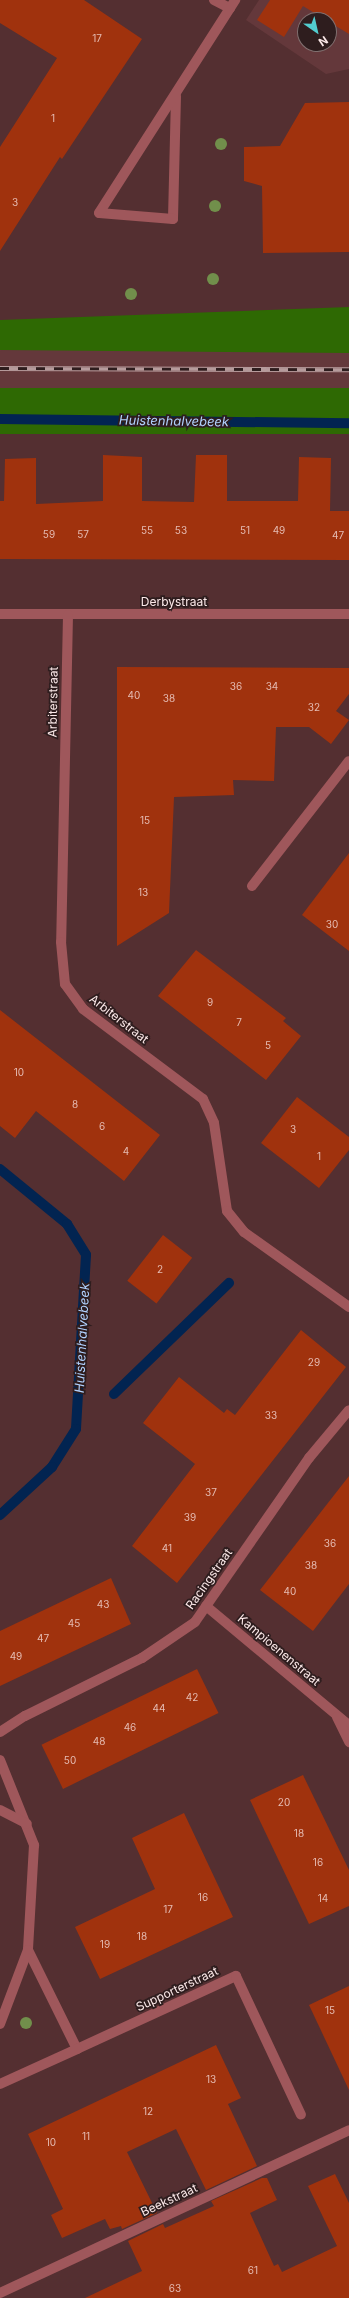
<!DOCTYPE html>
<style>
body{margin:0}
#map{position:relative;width:349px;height:2298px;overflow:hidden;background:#542f31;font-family:Inter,sans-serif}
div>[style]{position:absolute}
.built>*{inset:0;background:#64383b;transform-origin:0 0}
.green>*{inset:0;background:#2e6903;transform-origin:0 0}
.stream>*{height:10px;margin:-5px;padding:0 5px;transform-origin:5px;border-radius:5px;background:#022451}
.building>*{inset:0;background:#a0320d;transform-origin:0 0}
.lane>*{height:10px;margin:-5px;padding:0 5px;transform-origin:5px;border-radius:5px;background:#9f575b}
.street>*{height:10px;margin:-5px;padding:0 5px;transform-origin:5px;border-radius:5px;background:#9f575b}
.rail>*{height:4.5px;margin-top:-2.25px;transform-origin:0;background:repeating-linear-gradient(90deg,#2e1d1e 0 9px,#b69b9c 0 18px);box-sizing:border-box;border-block:1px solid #b69b9c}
.trees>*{width:12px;height:12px;margin:-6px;border-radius:50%;background:#718f4b}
span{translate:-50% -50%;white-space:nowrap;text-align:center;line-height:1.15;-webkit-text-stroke:3.5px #2e1d1e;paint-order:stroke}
.number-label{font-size:10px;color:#e5bbb2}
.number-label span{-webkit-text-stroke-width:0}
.street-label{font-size:12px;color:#fce9e9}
.water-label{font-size:13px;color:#b0d1fe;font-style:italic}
.north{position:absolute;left:297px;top:12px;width:40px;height:40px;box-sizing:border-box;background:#2e1d1e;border:1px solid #806f6f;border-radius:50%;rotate:146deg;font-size:11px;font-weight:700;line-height:16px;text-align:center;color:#fce9e9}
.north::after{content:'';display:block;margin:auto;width:14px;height:18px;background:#52cdcf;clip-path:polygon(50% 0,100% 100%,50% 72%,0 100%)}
</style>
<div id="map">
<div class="built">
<div style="clip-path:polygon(evenodd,259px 0,349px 0,349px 69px,326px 74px,246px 20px,259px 0,305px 20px,329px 20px,329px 44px,305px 44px,305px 20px)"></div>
<div style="left:0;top:350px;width:349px;height:39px"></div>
</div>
<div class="green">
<div style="clip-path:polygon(349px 307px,349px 353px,0 350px,0 320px)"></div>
<div style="left:349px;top:388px;width:46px;height:349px;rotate:90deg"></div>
</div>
<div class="stream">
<div style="left:0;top:419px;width:349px;rotate:0.7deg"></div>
<div style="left:0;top:1169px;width:87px;rotate:39.4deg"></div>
<div style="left:67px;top:1224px;width:36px;rotate:58deg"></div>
<div style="left:86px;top:1255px;width:174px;rotate:93.3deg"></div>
<div style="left:76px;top:1429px;width:45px;rotate:122.3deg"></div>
<div style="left:52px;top:1467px;width:71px;rotate:137.3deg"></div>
<div style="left:114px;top:1394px;width:160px;rotate:-44deg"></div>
</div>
<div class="building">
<div style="clip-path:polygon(0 0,84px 0,142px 39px,62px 159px,60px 157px,0 251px,0 147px,57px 58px,0 23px)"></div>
<div style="clip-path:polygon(270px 0,349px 0,349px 34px,303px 6px,284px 37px,257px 20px)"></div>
<div style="clip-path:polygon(349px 102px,349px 252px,263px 253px,262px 186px,244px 181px,244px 147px,280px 146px,305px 103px)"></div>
<div style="clip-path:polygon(103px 455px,142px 457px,142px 501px,194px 502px,196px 455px,227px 455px,227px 501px,298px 501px,299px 457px,331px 458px,330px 511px,349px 511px,349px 560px,0 559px,0 501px,4px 501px,5px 459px,36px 458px,36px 504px,103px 501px)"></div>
<div style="clip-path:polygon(117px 667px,349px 668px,349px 694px,336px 711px,349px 720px,331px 744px,309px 727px,276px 727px,274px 781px,233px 780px,234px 795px,174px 797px,169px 913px,117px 946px)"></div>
<div style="clip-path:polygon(349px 853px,349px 951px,302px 915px)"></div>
<div style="clip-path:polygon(196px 950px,286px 1018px,283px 1021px,301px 1036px,266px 1080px,158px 996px)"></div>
<div style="clip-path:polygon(0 1010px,160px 1135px,124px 1181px,36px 1111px,15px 1138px,0 1126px)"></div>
<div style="clip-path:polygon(297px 1097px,349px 1137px,349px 1150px,319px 1188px,261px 1143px)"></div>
<div style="left:163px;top:1235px;width:37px;height:58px;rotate:38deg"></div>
<div style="clip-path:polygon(301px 1330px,346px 1367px,177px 1583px,132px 1546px,195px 1464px,143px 1423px,179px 1377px,224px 1413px,227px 1409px,235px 1415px)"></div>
<div style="clip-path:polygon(349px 1476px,349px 1584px,313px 1631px,260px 1590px)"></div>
<div style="clip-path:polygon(111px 1578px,131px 1624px,0 1686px,0 1631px)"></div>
<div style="left:197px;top:1669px;width:49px;height:173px;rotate:64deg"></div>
<div style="clip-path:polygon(303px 1775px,349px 1870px,349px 1906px,309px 1924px,250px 1800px)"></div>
<div style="clip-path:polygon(184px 1813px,233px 1917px,100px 1979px,75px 1927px,155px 1889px,132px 1838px)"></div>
<div style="clip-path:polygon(349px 1986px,349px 2090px,309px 2005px)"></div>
<div style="clip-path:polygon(216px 2045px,241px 2098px,228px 2104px,257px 2166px,206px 2190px,176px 2129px,127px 2152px,157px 2213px,122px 2229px,121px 2226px,110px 2229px,105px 2219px,62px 2238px,51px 2215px,63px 2209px,28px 2134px)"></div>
<div style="clip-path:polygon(335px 2174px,349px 2203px,349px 2298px,85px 2298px,142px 2271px,128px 2241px,163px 2224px,165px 2228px,214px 2206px,211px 2201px,262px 2178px,267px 2178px,277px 2200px,250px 2213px,274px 2266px,278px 2264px,282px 2272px,337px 2246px,308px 2186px)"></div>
</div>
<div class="lane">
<div style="left:0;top:2293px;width:385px;rotate:-25deg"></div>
</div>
<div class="street">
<div style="left:214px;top:0;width:18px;rotate:27deg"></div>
<div style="left:176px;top:96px;width:123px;rotate:91.4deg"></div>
<div style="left:173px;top:219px;width:74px;rotate:-175.4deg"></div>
<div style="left:99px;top:213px;width:253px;rotate:-57.4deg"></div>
<div style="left:0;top:614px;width:349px"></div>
<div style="left:68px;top:615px;width:327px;rotate:91.2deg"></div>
<div style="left:61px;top:942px;width:42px;rotate:84.6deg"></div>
<div style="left:65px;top:984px;width:31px;rotate:54deg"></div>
<div style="left:83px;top:1009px;width:150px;rotate:36.9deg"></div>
<div style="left:203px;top:1099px;width:26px;rotate:65deg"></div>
<div style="left:214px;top:1123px;width:89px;rotate:81.6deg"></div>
<div style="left:227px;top:1211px;width:27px;rotate:51deg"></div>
<div style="left:244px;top:1232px;width:129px;rotate:35.5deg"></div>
<div style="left:252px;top:886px;width:158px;rotate:-52.2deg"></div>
<div style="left:206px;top:1606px;width:186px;rotate:39.8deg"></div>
<div style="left:337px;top:1717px;width:28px;rotate:64deg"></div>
<div style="left:0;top:1732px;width:30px;rotate:-33deg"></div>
<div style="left:25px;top:1716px;width:131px;rotate:-26.4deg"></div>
<div style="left:142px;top:1658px;width:64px;rotate:-34.2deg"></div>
<div style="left:195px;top:1622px;width:200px;rotate:-55.2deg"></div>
<div style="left:309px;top:1458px;width:62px;rotate:-50.2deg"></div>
<div style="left:0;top:1760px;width:92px;rotate:68.2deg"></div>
<div style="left:34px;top:1845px;width:105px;rotate:93.3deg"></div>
<div style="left:28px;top:1950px;width:110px;rotate:63.7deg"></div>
<div style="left:77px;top:2049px;width:175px;rotate:-24.7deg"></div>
<div style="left:236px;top:1976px;width:153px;rotate:64.9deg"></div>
<div style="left:0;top:1810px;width:30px;rotate:27deg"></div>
<div style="left:0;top:2024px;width:79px;rotate:-69.3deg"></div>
<div style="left:0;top:2084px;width:85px;rotate:-24.4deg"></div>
</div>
<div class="rail">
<div style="left:0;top:368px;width:349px;rotate:0.2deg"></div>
</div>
<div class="trees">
<div style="left:221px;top:144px"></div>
<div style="left:215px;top:206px"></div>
<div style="left:213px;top:279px"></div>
<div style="left:131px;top:294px"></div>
<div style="left:26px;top:2023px"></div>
</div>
<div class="number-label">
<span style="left:97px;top:39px">17</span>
<span style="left:53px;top:119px">1</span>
<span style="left:15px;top:203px">3</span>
<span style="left:147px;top:531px">55</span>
<span style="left:181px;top:531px">53</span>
<span style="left:245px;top:531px">51</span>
<span style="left:279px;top:531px">49</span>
<span style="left:49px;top:535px">59</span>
<span style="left:83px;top:535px">57</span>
<span style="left:338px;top:536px">47</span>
<span style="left:236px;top:687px">36</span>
<span style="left:272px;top:687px">34</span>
<span style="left:134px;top:696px">40</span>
<span style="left:169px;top:699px">38</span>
<span style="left:314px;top:708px">32</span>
<span style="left:145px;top:821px">15</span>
<span style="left:143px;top:893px">13</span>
<span style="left:332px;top:925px">30</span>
<span style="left:210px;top:1003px">9</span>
<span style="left:239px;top:1023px">7</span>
<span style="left:268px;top:1046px">5</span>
<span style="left:19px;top:1073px">10</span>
<span style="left:75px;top:1105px">8</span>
<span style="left:102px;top:1127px">6</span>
<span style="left:293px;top:1130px">3</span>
<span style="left:126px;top:1152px">4</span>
<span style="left:319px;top:1157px">1</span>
<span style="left:160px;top:1270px">2</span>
<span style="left:314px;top:1363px">29</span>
<span style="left:271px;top:1416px">33</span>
<span style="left:211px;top:1493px">37</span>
<span style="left:190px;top:1518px">39</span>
<span style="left:330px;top:1544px">36</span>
<span style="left:167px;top:1549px">41</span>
<span style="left:311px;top:1566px">38</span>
<span style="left:290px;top:1592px">40</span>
<span style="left:103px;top:1605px">43</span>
<span style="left:74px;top:1624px">45</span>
<span style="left:43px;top:1639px">47</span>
<span style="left:16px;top:1657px">49</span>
<span style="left:192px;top:1698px">42</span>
<span style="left:159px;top:1709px">44</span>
<span style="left:130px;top:1728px">46</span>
<span style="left:99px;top:1742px">48</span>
<span style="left:70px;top:1761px">50</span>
<span style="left:284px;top:1803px">20</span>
<span style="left:299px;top:1834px">18</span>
<span style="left:318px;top:1863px">16</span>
<span style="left:203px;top:1898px">16</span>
<span style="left:323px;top:1899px">14</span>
<span style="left:168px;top:1910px">17</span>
<span style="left:142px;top:1937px">18</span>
<span style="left:105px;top:1945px">19</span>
<span style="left:330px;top:2011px">15</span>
<span style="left:211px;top:2080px">13</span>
<span style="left:148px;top:2112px">12</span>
<span style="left:86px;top:2137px">11</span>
<span style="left:51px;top:2143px">10</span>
<span style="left:253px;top:2271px">61</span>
<span style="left:175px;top:2289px">63</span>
</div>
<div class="street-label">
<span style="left:174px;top:602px">Derbystraat</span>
<span style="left:53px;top:702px;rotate:-89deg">Arbiterstraat</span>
<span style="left:119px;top:1019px;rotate:38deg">Arbiterstraat</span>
<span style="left:209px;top:1579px;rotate:-55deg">Racingstraat</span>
<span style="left:279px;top:1650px;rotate:40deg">Kampioenenstraat</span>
<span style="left:177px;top:1989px;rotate:-25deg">Supporterstraat</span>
<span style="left:169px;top:2200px;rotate:-25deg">Beekstraat</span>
</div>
<div class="water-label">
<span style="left:174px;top:421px;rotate:1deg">Huistenhalvebeek</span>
<span style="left:82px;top:1338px;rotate:-87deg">Huistenhalvebeek</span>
</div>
<div class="north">N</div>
</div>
